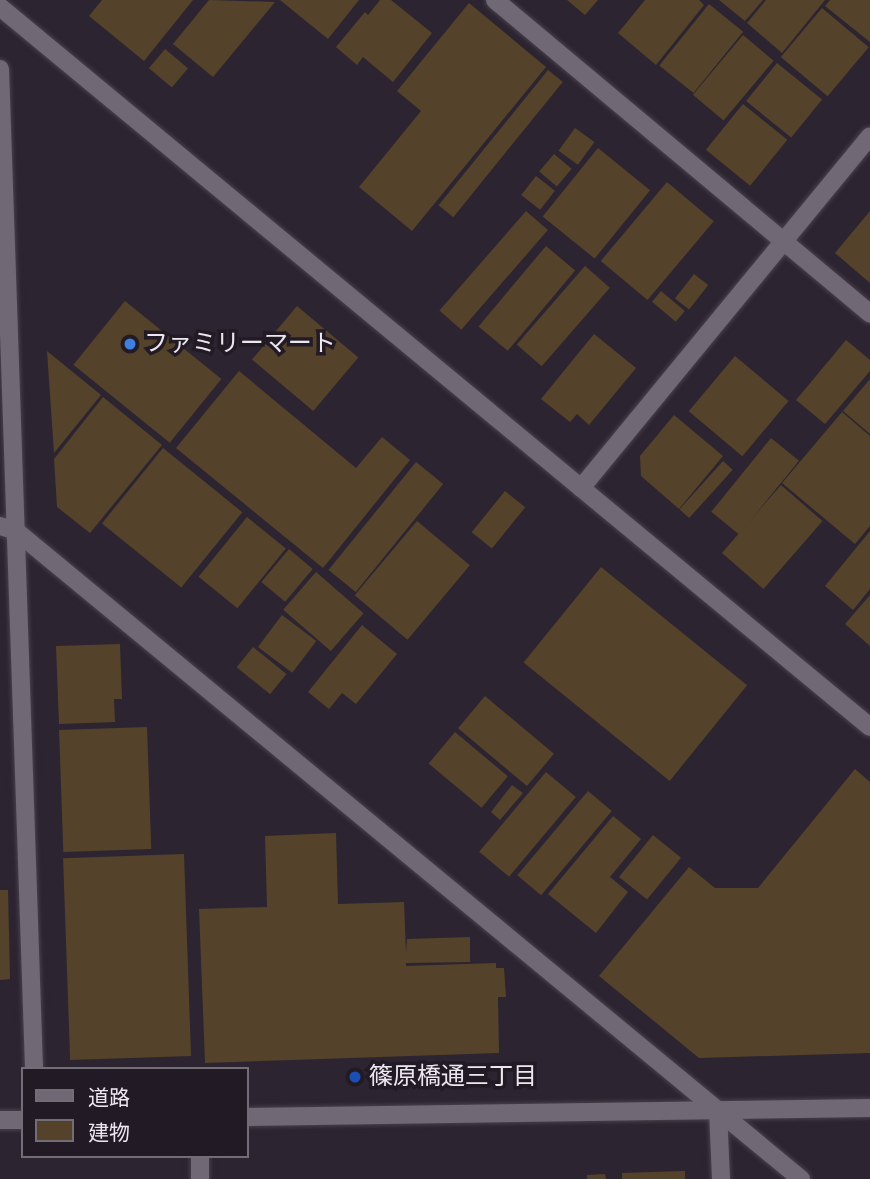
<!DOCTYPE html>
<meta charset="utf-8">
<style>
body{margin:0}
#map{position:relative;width:870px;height:1179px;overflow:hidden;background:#2c2430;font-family:"Roboto Condensed","Noto Sans JP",sans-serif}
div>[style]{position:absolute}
.building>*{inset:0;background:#54432a;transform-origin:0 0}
.roads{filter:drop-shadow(0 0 2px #48414b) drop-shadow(0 0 2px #48414b)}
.minor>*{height:18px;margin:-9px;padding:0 9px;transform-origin:9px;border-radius:9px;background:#716875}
.dots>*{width:19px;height:19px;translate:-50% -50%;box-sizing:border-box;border:4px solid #221b26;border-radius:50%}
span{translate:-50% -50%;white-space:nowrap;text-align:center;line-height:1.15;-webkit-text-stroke:7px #221b26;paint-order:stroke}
.poi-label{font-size:24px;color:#ece7ef}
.left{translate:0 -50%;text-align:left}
.legend{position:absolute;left:21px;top:1067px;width:228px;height:91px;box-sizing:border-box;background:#221b26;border:2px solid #736d76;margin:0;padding:9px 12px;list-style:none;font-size:21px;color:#ece7ef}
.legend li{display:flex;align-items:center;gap:14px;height:35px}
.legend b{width:35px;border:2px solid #736d76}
</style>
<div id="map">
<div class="building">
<div style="clip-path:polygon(102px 0,193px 0,144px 61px,89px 16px)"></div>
<div style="clip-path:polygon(209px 0,275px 2px,213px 77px,173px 44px)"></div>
<div style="clip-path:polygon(280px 0,359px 0,328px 39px)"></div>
<div style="clip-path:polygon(380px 0,391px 0,432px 33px,393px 82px,363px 57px,357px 65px,336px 47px,365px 12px,368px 15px)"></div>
<div style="clip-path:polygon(567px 0,598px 0,585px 15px)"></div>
<div style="clip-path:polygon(645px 0,699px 0,704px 5px,656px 65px,618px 33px)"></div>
<div style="clip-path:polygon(719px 0,763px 0,745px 21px)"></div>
<div style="clip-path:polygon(766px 0,825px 0,782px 53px,747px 23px)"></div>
<div style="clip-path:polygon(830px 0,870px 0,870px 42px,825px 6px)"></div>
<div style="clip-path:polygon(469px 3px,546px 67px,412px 231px,359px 187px,421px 111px,397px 91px)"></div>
<div style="left:709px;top:4px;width:44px;height:79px;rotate:39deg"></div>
<div style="left:822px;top:8px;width:61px;height:64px;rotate:40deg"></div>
<div style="left:743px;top:35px;width:40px;height:78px;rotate:40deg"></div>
<div style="left:165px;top:49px;width:30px;height:25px;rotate:40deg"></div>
<div style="left:777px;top:63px;width:58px;height:49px;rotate:39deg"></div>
<div style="left:548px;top:70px;width:19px;height:174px;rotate:39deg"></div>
<div style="left:743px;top:104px;width:57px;height:59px;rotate:39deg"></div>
<div style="left:575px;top:128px;width:24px;height:28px;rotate:36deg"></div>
<div style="left:598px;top:148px;width:67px;height:88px;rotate:39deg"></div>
<div style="left:554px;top:154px;width:23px;height:23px;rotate:40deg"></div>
<div style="left:536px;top:176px;width:24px;height:24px;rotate:38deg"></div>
<div style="left:667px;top:182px;width:61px;height:103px;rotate:40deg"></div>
<div style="left:526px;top:211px;width:29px;height:132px;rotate:41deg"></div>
<div style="clip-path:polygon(870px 211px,870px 283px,835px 253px)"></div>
<div style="left:546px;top:246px;width:38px;height:105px;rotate:40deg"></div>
<div style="left:585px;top:266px;width:33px;height:104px;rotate:41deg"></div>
<div style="left:694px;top:274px;width:18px;height:31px;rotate:38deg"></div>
<div style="left:661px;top:291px;width:31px;height:14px;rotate:40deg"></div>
<div style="left:125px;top:301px;width:124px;height:82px;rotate:39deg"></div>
<div style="left:297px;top:306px;width:80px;height:70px;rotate:40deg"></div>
<div style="clip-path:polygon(594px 334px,636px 368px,589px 425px,577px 414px,570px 422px,541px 399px)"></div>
<div style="clip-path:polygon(846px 340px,870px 360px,870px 371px,825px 424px,796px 400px)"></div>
<div style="clip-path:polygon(47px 351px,101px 395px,54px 453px)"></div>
<div style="left:735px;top:356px;width:70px;height:72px;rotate:40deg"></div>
<div style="clip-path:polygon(239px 371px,356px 468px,382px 437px,410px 460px,323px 568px,176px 448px)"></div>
<div style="clip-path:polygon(870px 379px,870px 434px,843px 411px)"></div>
<div style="clip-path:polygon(103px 397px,162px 445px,90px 533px,57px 507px,54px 459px)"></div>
<div style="clip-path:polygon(842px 412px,870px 436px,870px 526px,855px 544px,782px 483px)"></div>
<div style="clip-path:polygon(674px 415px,723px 456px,679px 509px,641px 476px,640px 456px)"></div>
<div style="left:771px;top:438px;width:36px;height:95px;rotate:39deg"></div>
<div style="left:163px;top:448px;width:102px;height:97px;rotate:39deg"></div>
<div style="left:723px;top:461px;width:13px;height:65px;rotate:42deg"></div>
<div style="left:416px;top:462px;width:35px;height:139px;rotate:39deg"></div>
<div style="left:781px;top:485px;width:55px;height:90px;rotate:41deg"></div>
<div style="left:505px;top:491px;width:26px;height:53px;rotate:39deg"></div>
<div style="left:247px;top:517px;width:50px;height:77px;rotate:39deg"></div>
<div style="left:417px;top:521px;width:69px;height:97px;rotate:40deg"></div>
<div style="clip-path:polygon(870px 531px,870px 589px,853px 610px,825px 586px)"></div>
<div style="left:289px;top:549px;width:31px;height:43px;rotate:40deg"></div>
<div style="left:601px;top:567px;width:188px;height:123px;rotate:39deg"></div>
<div style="left:316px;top:572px;width:63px;height:50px;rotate:41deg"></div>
<div style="clip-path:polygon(870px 595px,870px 646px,845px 624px)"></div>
<div style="left:282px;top:615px;width:43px;height:40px;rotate:37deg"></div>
<div style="clip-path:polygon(362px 625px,397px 654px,356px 704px,342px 693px,329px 709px,308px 692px)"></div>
<div style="clip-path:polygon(120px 644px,122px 699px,114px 699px,115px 722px,59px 724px,56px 646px)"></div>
<div style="left:253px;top:647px;width:43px;height:26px;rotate:39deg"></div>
<div style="left:485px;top:696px;width:90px;height:42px;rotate:40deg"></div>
<div style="left:147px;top:727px;width:122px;height:88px;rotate:88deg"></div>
<div style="left:455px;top:732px;width:69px;height:41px;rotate:40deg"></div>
<div style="clip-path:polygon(855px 769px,870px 782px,870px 1053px,699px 1058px,599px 976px,689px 867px,715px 888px,758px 888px)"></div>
<div style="left:546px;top:772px;width:39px;height:104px;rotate:40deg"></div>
<div style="clip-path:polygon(512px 785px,523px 793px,500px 820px,491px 812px)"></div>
<div style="left:588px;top:791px;width:31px;height:110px;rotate:40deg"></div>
<div style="clip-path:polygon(613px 816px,641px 839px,610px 877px,628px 892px,596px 933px,548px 894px)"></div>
<div style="clip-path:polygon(336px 833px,338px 904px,404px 902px,406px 953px,407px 939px,470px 937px,470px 962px,406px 963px,406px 966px,496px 963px,496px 968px,504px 968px,506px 997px,498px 997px,499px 1053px,205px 1063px,199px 909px,267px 907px,265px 836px)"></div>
<div style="left:653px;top:835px;width:36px;height:54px;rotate:39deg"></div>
<div style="left:184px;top:854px;width:202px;height:121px;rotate:88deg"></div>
<div style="clip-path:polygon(0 890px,8px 890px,10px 979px,0 980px)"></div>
<div style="clip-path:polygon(685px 1171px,685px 1179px,622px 1179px,622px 1173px)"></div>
<div style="clip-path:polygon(605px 1174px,606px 1179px,587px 1179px,587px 1175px)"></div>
</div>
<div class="roads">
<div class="minor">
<div style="left:495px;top:0;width:489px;rotate:39.9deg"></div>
<div style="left:0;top:7px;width:1129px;rotate:39.61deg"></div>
<div style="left:0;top:69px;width:1001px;rotate:88.05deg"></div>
<div style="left:581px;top:488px;width:455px;rotate:-50.6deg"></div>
<div style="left:0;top:526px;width:17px;rotate:17deg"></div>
<div style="left:16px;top:531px;width:1018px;rotate:39.54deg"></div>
<div style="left:718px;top:1110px;width:69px;rotate:87.5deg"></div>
<div style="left:247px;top:1117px;width:623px;rotate:-0.83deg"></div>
<div style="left:0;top:1120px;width:23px"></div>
<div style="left:200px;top:1156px;width:23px;rotate:90deg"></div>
</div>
</div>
<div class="dots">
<div style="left:130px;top:344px;background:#3f7fe0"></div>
<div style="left:355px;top:1077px;background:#1a4fb4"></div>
</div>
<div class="poi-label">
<span class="left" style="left:144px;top:344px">ファミリーマート</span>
<span class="left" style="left:369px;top:1077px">篠原橋通三丁目</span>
</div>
<ul class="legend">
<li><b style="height:9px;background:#716875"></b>道路</li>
<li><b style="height:19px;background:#54432a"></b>建物</li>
</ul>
</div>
